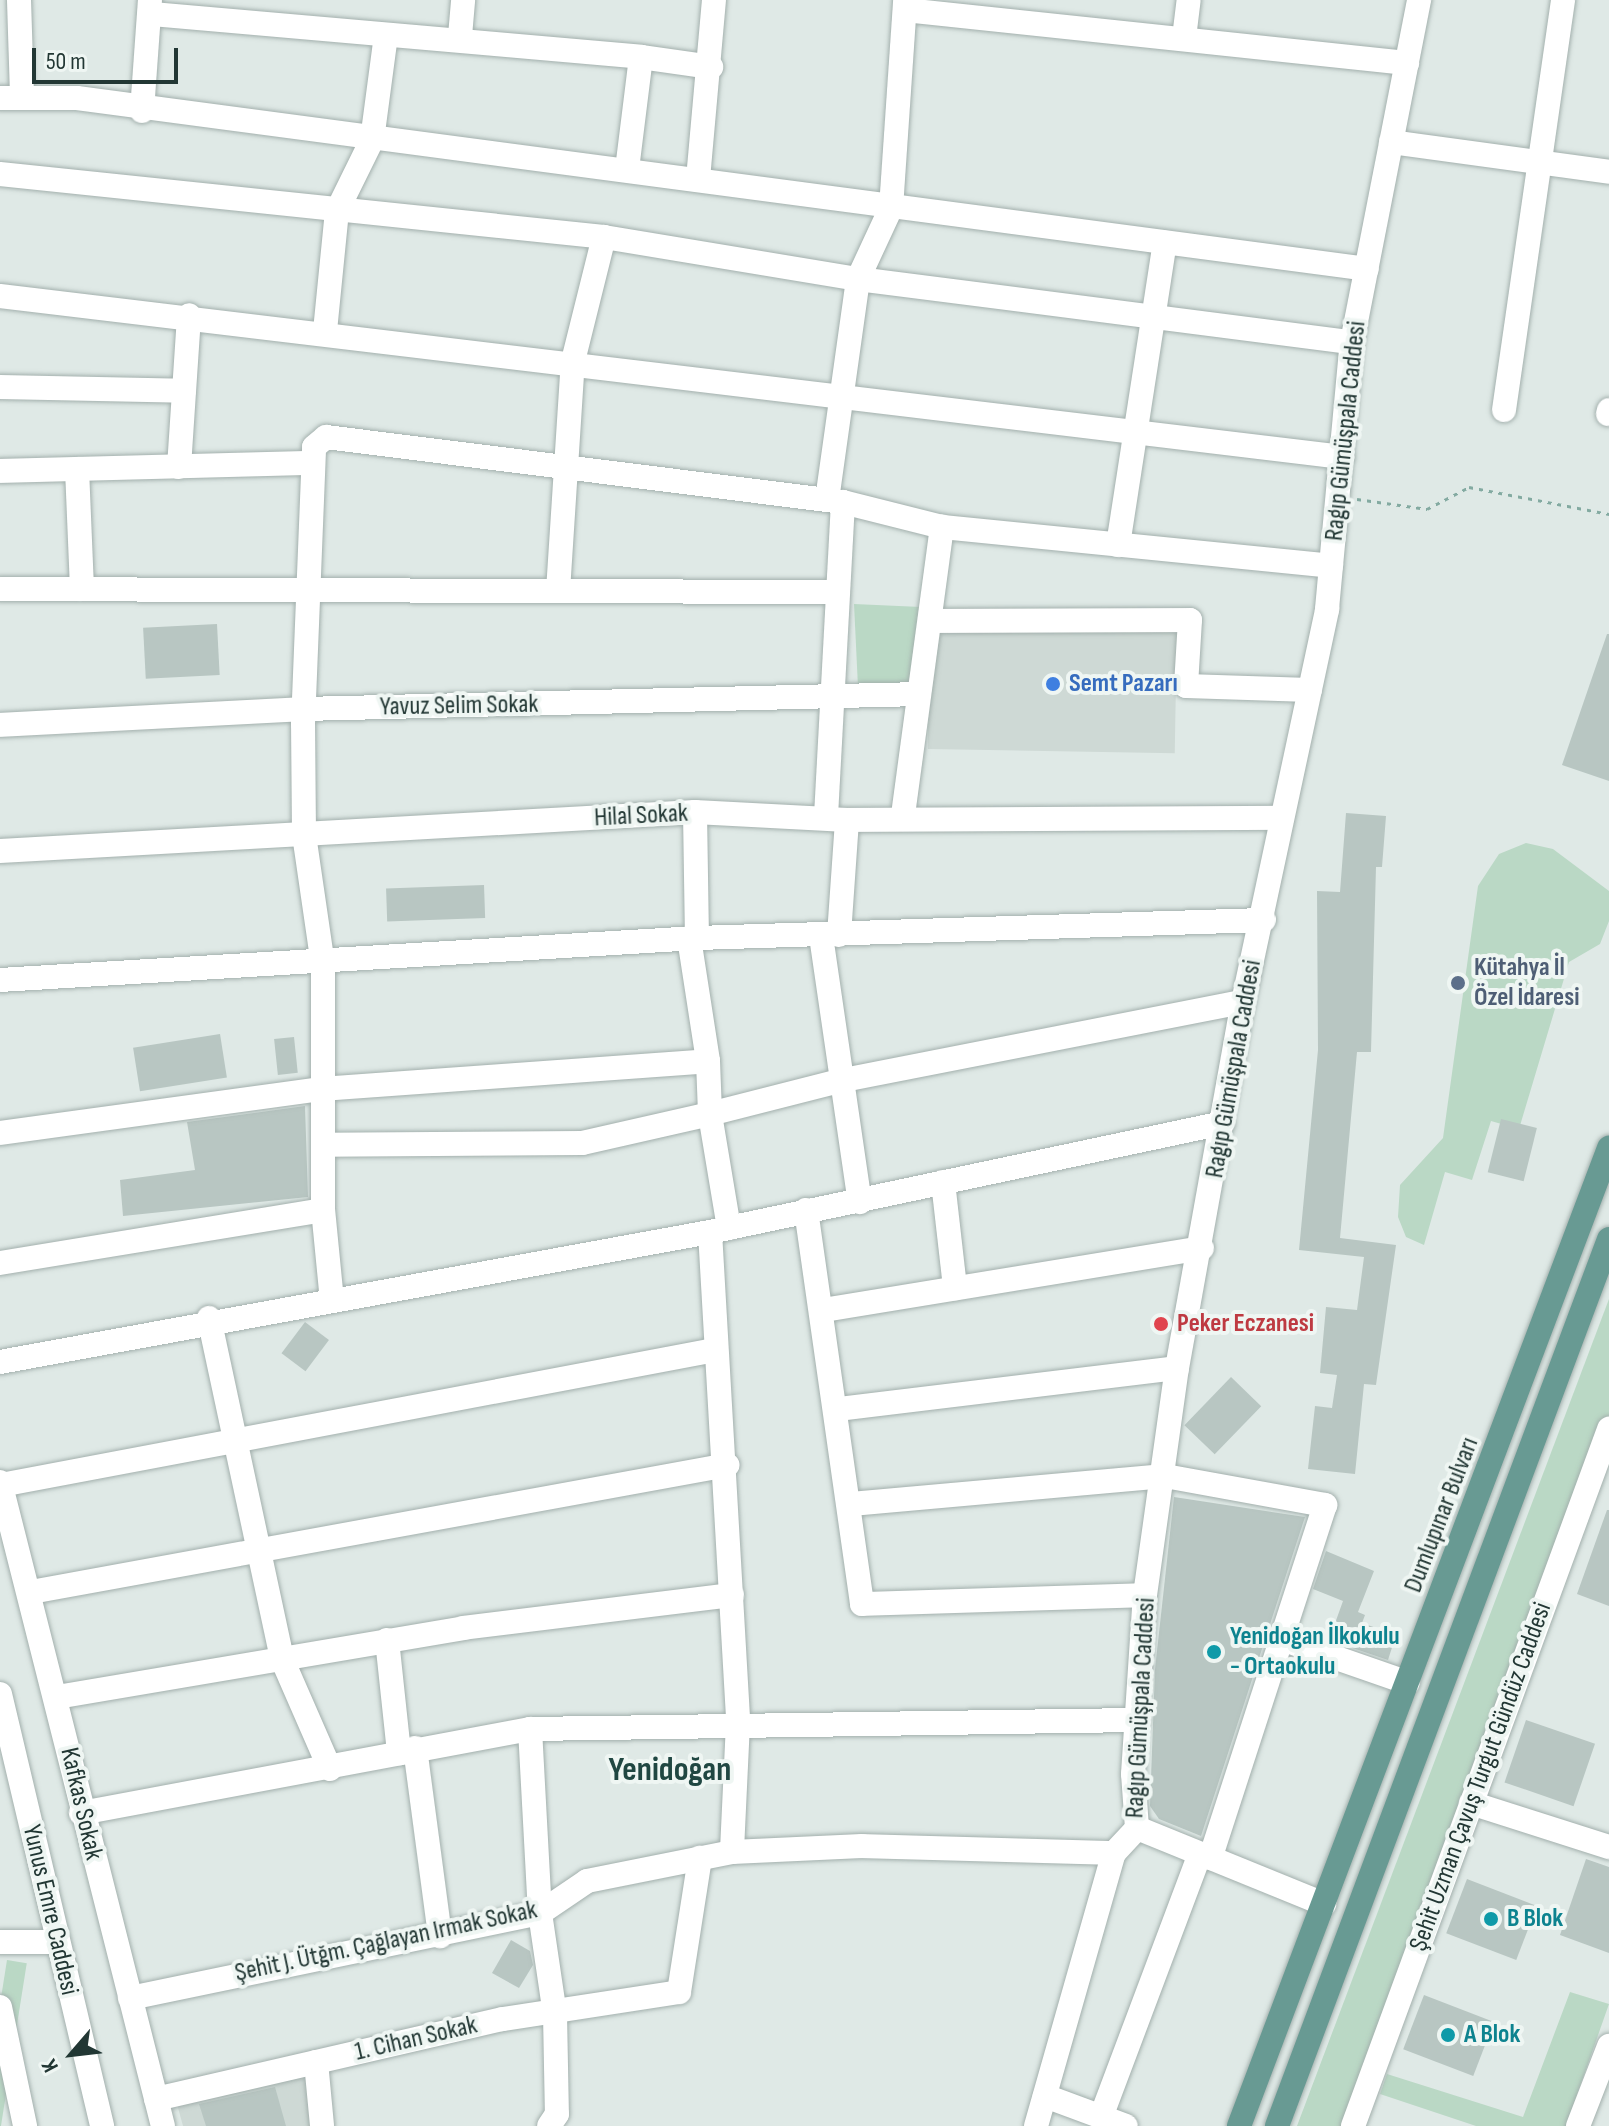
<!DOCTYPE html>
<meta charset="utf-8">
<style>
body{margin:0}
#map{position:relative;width:1609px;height:2126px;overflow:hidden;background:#dfe9e6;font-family:"Sofia Sans Condensed",sans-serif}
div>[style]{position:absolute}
.built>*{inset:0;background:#ced9d5;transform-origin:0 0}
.green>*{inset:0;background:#bad8c5;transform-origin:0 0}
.building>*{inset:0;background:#b8c6c2;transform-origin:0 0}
.path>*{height:3px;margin-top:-1.5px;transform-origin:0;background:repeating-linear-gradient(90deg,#83aaa1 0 4px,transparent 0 10px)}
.roads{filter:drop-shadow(0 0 2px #a3b0ad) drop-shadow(0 0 2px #a3b0ad)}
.minor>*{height:24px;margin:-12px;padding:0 12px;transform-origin:12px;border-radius:12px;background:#fff}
.major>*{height:24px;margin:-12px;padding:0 12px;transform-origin:12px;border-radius:12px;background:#689a93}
.dots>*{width:22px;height:22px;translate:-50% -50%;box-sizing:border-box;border:4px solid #eff6f3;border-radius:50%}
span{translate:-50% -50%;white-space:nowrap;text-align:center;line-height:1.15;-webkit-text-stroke:8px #eff6f3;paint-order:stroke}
.street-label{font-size:26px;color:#223734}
.shop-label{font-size:26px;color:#366cbe;font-weight:700}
.left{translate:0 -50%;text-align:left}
.service-label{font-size:26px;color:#4e5e75;font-weight:700}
.health-label{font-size:26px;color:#be3a42;font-weight:700}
.culture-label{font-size:26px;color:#0d838f;font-weight:700}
.district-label{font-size:34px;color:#204742;font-weight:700}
.north{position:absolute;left:32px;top:2014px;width:80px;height:80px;-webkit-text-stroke:6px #eff6f3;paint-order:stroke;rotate:242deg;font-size:22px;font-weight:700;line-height:32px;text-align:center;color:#223734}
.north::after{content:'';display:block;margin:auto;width:28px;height:36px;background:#223734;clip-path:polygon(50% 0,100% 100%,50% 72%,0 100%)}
.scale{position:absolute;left:32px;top:48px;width:146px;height:36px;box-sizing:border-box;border:4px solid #223734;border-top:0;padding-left:10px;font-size:24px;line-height:28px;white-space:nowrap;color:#223734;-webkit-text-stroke:6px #eff6f3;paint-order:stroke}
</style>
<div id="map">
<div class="built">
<div style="left:930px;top:621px;width:247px;height:128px;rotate:1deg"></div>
<div style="clip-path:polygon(305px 2071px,313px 2126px,183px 2126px,177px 2104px)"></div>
</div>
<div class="green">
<div style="clip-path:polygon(854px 604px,921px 607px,913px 684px,858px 687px)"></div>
<div style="clip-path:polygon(1526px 843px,1553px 849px,1609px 891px,1609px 921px,1600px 944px,1569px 962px,1519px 1129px,1491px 1121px,1472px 1180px,1445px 1172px,1424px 1245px,1406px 1237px,1398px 1217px,1400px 1185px,1443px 1138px,1478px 886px,1499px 854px)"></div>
<div style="clip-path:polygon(1609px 1299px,1609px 1415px,1353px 2126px,1297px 2126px)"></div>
<div style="left:7px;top:1960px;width:20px;height:171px;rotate:9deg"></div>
<div style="clip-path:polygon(1570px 1992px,1609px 2004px,1566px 2126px,1476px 2126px,1380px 2094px,1387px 2074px,1523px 2117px)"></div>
</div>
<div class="building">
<div style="left:217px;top:624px;width:51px;height:74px;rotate:87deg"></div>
<div style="clip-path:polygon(1607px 634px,1609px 634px,1609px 781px,1562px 765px)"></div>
<div style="clip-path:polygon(1346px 813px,1386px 816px,1382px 867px,1376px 867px,1371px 1052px,1357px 1052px,1340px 1238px,1396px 1245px,1376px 1385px,1364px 1384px,1355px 1474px,1308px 1469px,1315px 1406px,1332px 1408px,1337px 1375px,1320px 1373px,1326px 1307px,1357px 1310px,1364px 1257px,1299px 1250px,1318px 1050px,1317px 891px,1340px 892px)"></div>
<div style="left:484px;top:885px;width:33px;height:98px;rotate:88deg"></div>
<div style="left:220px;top:1034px;width:44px;height:88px;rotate:81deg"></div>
<div style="left:294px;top:1037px;width:36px;height:20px;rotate:84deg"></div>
<div style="clip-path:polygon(305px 1106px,308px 1197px,123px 1216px,120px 1180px,195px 1170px,187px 1122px)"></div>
<div style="left:1501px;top:1119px;width:37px;height:55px;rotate:14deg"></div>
<div style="left:305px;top:1322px;width:30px;height:39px;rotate:37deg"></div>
<div style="left:1231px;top:1377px;width:42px;height:67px;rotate:44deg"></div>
<div style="clip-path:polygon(1174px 1497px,1305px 1517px,1201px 1836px,1159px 1819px,1150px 1806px,1155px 1669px)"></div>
<div style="clip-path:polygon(1607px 1510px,1609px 1510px,1609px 1606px,1577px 1594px)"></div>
<div style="clip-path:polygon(1326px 1551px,1374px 1571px,1358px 1612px,1365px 1615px,1362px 1623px,1396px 1635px,1388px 1660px,1329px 1640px,1343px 1601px,1313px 1589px)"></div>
<div style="left:1526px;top:1720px;width:73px;height:66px;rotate:19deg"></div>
<div style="clip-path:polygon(1586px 1859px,1609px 1867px,1609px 1953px,1560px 1935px)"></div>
<div style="left:1467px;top:1879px;width:75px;height:58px;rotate:21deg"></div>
<div style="clip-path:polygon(511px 1940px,530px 1951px,533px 1965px,519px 1988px,492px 1973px)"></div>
<div style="left:1424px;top:1995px;width:75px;height:58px;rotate:21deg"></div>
<div style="clip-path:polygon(275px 2087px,286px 2126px,206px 2126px,199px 2104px)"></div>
</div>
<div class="path">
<div style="left:1357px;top:499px;width:71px;rotate:8.1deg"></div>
<div style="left:1427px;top:509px;width:47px;rotate:-27.6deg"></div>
<div style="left:1469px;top:487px;width:143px;rotate:10.9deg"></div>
</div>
<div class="roads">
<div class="minor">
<div style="left:19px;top:0;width:98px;rotate:88.2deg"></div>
<div style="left:905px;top:10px;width:505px;rotate:6.03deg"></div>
<div style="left:152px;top:14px;width:491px;rotate:5deg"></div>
<div style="left:641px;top:57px;width:114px;rotate:97.1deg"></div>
<div style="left:460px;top:36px;width:36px;rotate:-85deg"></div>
<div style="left:1184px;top:38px;width:38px;rotate:-83deg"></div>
<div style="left:641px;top:57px;width:71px;rotate:8.1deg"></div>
<div style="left:0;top:98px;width:77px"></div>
<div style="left:77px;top:98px;width:1301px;rotate:7.55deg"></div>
<div style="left:142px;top:111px;width:111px;rotate:-85.9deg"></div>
<div style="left:1391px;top:142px;width:220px;rotate:7.8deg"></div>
<div style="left:0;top:174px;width:607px;rotate:5.95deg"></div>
<div style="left:604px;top:237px;width:257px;rotate:9.4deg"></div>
<div style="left:858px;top:279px;width:498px;rotate:7.3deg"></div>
<div style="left:698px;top:179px;width:180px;rotate:-84.9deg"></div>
<div style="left:0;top:296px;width:1352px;rotate:6.84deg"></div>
<div style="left:325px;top:331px;width:121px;rotate:-84.3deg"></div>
<div style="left:337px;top:211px;width:79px;rotate:-63.8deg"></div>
<div style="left:372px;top:140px;width:106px;rotate:-82.4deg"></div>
<div style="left:0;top:387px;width:184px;rotate:1.2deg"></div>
<div style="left:1504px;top:410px;width:414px;rotate:-81.8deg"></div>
<div style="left:1608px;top:414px;width:4px;rotate:-76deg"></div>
<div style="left:179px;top:467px;width:152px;rotate:-86.2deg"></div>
<div style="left:77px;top:469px;width:120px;rotate:87.6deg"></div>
<div style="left:0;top:471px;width:313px;rotate:-1.5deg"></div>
<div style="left:827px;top:500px;width:223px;rotate:-82deg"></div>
<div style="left:858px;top:279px;width:78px;rotate:-65.1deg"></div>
<div style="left:891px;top:208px;width:208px;rotate:-86.1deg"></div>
<div style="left:1118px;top:545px;width:306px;rotate:-81.2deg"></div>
<div style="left:0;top:589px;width:838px;rotate:0.21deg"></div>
<div style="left:558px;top:591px;width:230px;rotate:-86.3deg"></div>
<div style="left:573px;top:361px;width:128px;rotate:-76deg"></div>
<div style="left:930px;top:621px;width:260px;rotate:-0.2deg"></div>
<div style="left:1190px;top:620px;width:66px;rotate:93.5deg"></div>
<div style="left:1186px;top:686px;width:124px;rotate:1.8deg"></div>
<div style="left:0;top:725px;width:303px;rotate:-3deg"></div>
<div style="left:303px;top:709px;width:616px;rotate:-1.39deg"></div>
<div style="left:695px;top:812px;width:126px;rotate:89.1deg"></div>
<div style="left:903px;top:815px;width:291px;rotate:-82.3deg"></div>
<div style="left:826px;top:816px;width:314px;rotate:-86.9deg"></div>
<div style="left:0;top:851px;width:696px;rotate:-3.21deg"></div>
<div style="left:695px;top:812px;width:152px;rotate:3deg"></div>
<div style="left:847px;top:820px;width:435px;rotate:-0.3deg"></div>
<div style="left:839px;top:935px;width:115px;rotate:-86deg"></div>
<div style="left:821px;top:936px;width:269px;rotate:81.7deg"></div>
<div style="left:689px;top:938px;width:124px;rotate:81.2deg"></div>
<div style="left:0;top:980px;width:698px;rotate:-3.45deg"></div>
<div style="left:697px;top:938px;width:567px;rotate:-1.82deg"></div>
<div style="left:0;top:1133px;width:324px;rotate:-7.8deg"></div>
<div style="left:321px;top:1089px;width:388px;rotate:-4.1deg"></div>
<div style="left:708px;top:1061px;width:53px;rotate:87.8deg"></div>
<div style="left:710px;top:1114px;width:131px;rotate:167.2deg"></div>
<div style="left:582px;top:1143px;width:258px;rotate:179.6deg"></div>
<div style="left:943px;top:1182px;width:107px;rotate:83.5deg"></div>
<div style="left:806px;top:1210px;width:398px;rotate:81.9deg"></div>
<div style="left:862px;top:1604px;width:283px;rotate:-1.8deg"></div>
<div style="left:729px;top:1228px;width:116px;rotate:-99.5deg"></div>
<div style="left:710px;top:1114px;width:133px;rotate:-14.3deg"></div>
<div style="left:839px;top:1081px;width:412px;rotate:-11.1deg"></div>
<div style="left:710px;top:1232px;width:492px;rotate:86.7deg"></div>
<div style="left:738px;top:1723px;width:129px;rotate:92.7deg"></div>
<div style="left:0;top:1263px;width:327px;rotate:-9.3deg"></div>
<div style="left:332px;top:1301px;width:91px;rotate:-95.6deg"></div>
<div style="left:323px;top:1210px;width:245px;rotate:-90deg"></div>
<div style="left:323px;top:965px;width:131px;rotate:-98.3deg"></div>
<div style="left:304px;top:835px;width:111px;rotate:-90.5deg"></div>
<div style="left:303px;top:724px;width:277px;rotate:-87.7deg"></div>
<div style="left:314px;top:447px;width:16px;rotate:-40deg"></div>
<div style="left:326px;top:437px;width:521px;rotate:7.17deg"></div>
<div style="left:843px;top:502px;width:102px;rotate:14.2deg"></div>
<div style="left:942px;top:527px;width:391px;rotate:5.7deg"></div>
<div style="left:824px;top:1310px;width:383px;rotate:-9.3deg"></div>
<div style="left:209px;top:1318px;width:349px;rotate:77.9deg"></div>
<div style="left:282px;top:1659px;width:120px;rotate:66.4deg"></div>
<div style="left:0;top:1362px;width:722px;rotate:-10.38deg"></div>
<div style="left:710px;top:1232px;width:524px;rotate:-12deg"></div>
<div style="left:839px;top:1409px;width:340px;rotate:-6.9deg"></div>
<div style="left:0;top:1482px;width:664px;rotate:75.8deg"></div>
<div style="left:1px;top:1485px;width:727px;rotate:-10.71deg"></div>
<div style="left:851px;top:1504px;width:315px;rotate:-5.1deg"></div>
<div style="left:1165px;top:1476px;width:163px;rotate:10.3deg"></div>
<div style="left:1325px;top:1505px;width:371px;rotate:108deg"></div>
<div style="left:31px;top:1592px;width:708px;rotate:-10.33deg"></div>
<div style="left:1282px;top:1639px;width:133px;rotate:19.2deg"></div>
<div style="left:387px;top:1640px;width:114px;rotate:83.9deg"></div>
<div style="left:0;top:1694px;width:444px;rotate:76.7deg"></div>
<div style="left:57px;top:1697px;width:412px;rotate:-9.6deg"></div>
<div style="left:463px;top:1628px;width:271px;rotate:-7deg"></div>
<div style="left:530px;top:1729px;width:184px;rotate:86.9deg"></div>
<div style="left:540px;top:1913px;width:102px;rotate:81.6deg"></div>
<div style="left:555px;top:2014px;width:100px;rotate:88.9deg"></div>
<div style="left:557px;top:2114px;width:14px;rotate:124deg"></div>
<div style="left:415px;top:1748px;width:190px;rotate:82.4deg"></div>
<div style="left:1471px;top:1803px;width:145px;rotate:17.7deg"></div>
<div style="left:81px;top:1813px;width:457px;rotate:-10.6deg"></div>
<div style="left:530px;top:1729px;width:608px;rotate:-0.85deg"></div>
<div style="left:1137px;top:1828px;width:202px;rotate:22.1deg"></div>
<div style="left:0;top:1942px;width:57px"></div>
<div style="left:130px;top:1998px;width:419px;rotate:-11.7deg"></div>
<div style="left:540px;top:1913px;width:57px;rotate:-34.2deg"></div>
<div style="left:587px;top:1881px;width:148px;rotate:-11.3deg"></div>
<div style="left:732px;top:1852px;width:130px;rotate:-2.6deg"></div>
<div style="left:862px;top:1846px;width:252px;rotate:1.6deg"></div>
<div style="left:0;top:2007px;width:122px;rotate:78.1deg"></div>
<div style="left:316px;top:2062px;width:64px;rotate:84.6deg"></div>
<div style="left:1045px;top:2096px;width:86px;rotate:20.3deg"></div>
<div style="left:156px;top:2099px;width:356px;rotate:-13deg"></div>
<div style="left:503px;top:2019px;width:178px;rotate:-8.7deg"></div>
<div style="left:679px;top:1992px;width:136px;rotate:-81.1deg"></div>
<div style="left:1101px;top:2117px;width:281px;rotate:-69.4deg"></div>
<div style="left:1036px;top:2126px;width:284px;rotate:-74.1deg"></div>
<div style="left:1114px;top:1853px;width:34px;rotate:-47deg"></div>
<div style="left:1137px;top:1828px;width:54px;rotate:-94.2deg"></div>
<div style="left:1133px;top:1774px;width:179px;rotate:-86.2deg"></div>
<div style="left:1145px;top:1595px;width:229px;rotate:-82deg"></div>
<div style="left:1177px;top:1368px;width:372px;rotate:-79.8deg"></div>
<div style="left:1243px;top:1002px;width:402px;rotate:-77.9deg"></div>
<div style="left:1327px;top:609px;width:268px;rotate:-84.7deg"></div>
<div style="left:1352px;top:342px;width:349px;rotate:-78.9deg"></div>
<div style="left:1353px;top:2126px;width:743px;rotate:-69.83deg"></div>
<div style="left:1578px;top:2126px;width:86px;rotate:-68.8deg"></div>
</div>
<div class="major">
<div style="left:1239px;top:2126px;width:1046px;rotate:-69.28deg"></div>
<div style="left:1277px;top:2126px;width:947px;rotate:-69.48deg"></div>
</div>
</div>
<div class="dots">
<div style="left:1053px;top:684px;background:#3f7fe0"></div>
<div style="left:1458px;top:983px;background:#5c6f8a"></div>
<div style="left:1161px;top:1324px;background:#e0444e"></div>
<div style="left:1214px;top:1652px;background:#0f9aa8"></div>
<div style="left:1491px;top:1919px;background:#0f9aa8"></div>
<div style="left:1448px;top:2035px;background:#0f9aa8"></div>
</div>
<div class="street-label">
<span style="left:1346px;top:431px;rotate:-84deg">Ragıp Gümüşpala Caddesi</span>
<span style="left:459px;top:706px;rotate:-1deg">Yavuz Selim Sokak</span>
<span style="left:641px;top:816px;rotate:-3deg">Hilal Sokak</span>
<span style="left:1234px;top:1069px;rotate:-80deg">Ragıp Gümüşpala Caddesi</span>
<span style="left:1442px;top:1515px;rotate:-69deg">Dumlupınar Bulvarı</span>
<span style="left:1141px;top:1708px;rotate:-87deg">Ragıp Gümüşpala Caddesi</span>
<span style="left:1481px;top:1777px;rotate:-70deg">Şehit Uzman Çavuş Turgut Gündüz Caddesi</span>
<span style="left:81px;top:1804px;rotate:77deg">Kafkas Sokak</span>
<span style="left:50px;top:1910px;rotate:77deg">Yunus Emre Caddesi</span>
<span style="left:386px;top:1942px;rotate:-12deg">Şehit J. Ütğm. Çağlayan Irmak Sokak</span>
<span style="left:416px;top:2039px;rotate:-13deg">1. Cihan Sokak</span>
</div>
<div class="shop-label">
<span class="left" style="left:1069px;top:684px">Semt Pazarı</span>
</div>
<div class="service-label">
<span class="left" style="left:1474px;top:983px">Kütahya İl<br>Özel İdaresi</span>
</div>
<div class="health-label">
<span class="left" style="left:1177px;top:1324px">Peker Eczanesi</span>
</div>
<div class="culture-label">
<span class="left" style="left:1230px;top:1652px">Yenidoğan İlkokulu<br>- Ortaokulu</span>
<span class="left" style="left:1507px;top:1919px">B Blok</span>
<span class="left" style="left:1464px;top:2035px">A Blok</span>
</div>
<div class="district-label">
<span style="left:670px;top:1770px">Yenidoğan</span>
</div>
<div class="north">K</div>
<div class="scale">50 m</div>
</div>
